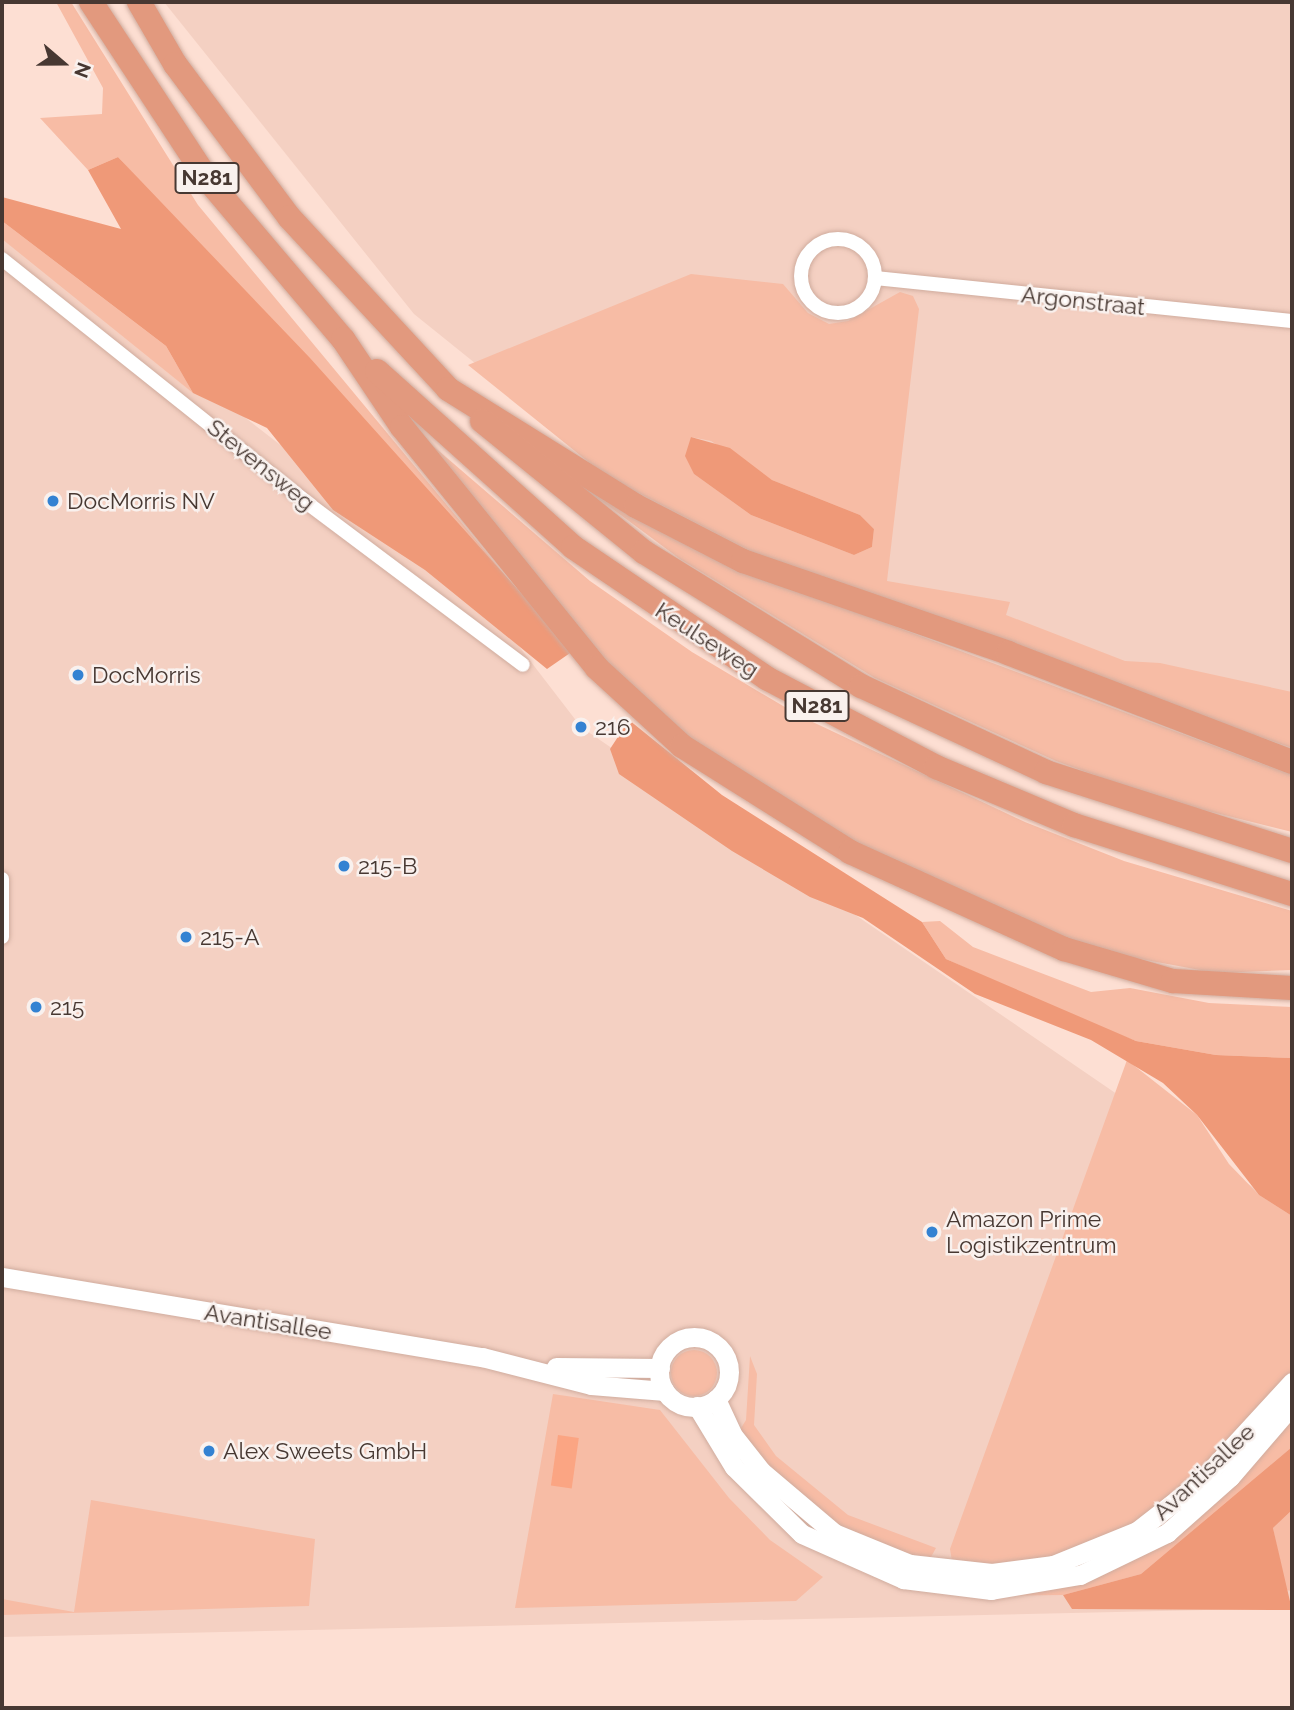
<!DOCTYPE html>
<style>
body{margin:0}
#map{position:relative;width:1294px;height:1710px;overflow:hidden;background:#fddfd3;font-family:Raleway,sans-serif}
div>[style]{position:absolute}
.built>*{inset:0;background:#f4d0c2}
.green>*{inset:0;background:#f7bca5}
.round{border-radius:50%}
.forest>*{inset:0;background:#ef9978}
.water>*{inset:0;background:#fba583;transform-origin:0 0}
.roads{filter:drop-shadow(0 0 2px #d0ac9e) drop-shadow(0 0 2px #d0ac9e)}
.street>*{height:14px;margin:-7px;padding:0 7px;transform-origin:7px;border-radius:7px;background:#fff}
.street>.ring{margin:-7px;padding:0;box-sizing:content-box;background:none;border:14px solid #fff;border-radius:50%}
.secondary>*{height:19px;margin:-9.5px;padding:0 9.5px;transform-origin:9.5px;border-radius:9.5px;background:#fff}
.secondary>.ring{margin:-9.5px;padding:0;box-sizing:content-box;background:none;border:19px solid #fff;border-radius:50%}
.highway>*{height:24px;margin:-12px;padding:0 12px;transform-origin:12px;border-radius:12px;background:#e2997e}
.dots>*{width:19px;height:19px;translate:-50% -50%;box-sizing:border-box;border:4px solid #f9f1ee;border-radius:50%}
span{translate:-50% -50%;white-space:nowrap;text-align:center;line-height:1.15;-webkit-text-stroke:5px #f9f1ee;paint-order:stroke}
.shield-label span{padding:2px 5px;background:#f9f1ee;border:2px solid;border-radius:5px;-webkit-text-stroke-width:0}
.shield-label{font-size:21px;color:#473832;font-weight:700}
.street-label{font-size:23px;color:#473832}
.poi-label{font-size:23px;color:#473832}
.left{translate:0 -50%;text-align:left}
.frame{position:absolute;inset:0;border:4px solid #473832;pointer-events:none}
.north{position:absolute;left:28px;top:28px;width:70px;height:70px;-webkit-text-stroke:5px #f9f1ee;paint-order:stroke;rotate:110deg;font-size:19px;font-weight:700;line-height:28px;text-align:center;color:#473832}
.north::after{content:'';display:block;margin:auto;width:24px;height:32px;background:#473832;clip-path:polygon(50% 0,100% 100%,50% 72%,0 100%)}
</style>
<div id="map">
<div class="built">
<div style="clip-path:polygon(164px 2px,1292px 2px,1292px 729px,789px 577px,635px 492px,414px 314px)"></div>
<div style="clip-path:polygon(2px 229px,488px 606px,581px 727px,1292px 1214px,1292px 1608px,2px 1637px)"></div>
</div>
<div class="green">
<div style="clip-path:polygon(56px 2px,71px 2px,198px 205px,539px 616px,118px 157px,88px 170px,40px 118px,102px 114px,103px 88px)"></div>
<div style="clip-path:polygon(2px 221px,166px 346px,193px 393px,2px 239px)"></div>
<div style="clip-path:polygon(evenodd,691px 274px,783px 284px,808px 313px,829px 324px,848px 321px,900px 292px,913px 296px,919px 309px,887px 581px,1010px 602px,1006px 615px,1125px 661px,1160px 663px,1292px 692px,1292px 748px,791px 572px,606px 476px,468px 365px,691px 274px,691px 437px,711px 441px,772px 480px,860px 515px,874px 529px,872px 547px,854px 555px,751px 515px,694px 474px,691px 437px)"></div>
<div style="clip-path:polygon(425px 439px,590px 581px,692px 652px,800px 716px,1025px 822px,1124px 861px,1292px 911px,1292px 970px,1216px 973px,1092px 950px,870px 856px,689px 741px,592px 651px)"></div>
<div style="clip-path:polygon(571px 478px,776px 582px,1292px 775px,1292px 832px,1164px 800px,1056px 761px,875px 678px,680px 559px)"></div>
<div style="clip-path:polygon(940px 921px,973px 947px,1091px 992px,1130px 988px,1209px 1003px,1292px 1007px,1292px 1058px,1216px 1055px,1136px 1041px,1086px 1022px,946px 959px,922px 922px)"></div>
<div style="clip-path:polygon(1127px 1060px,1197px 1115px,1229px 1164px,1259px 1195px,1292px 1216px,1292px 1375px,1151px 1518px,1028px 1566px,953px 1567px,950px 1549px)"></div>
<div class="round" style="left:671px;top:1350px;width:46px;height:46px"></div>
<div style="clip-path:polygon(750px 1356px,757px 1374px,754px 1425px,776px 1456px,848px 1515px,936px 1548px,931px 1557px,890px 1552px,809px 1510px,738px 1433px,746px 1420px)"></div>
<div style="clip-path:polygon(553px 1394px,660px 1410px,729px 1498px,770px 1540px,823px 1577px,796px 1601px,515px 1608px)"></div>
<div style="clip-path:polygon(1292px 1414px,1292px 1447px,1141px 1574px,1063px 1595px,986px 1596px,1085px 1579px,1139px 1558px,1191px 1519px)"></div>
<div style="clip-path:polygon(91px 1500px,315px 1539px,309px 1606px,2px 1615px,2px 1599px,74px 1612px)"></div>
<div style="clip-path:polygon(1292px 1510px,1292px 1591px,1286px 1590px,1273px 1528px)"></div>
</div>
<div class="forest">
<div style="clip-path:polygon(118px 157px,310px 358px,573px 651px,547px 669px,425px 570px,333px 510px,267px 428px,193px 393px,166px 346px,2px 221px,2px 197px,121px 229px,88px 170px)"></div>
<div style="clip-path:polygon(691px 437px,730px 448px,772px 480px,860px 515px,874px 529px,872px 547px,854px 555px,751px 515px,694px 474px,685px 456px)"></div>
<div style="clip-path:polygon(629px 720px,722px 795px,922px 922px,946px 959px,1136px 1041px,1216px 1055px,1292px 1058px,1292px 1216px,1259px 1195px,1197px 1115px,1163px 1083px,1091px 1040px,975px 994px,863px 918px,810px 897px,732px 851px,619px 774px,610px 749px)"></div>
<div style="clip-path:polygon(1292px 1447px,1292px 1510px,1273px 1528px,1292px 1610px,1072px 1609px,1063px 1595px,1141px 1574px)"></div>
</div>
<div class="water">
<div style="left:558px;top:1435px;width:21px;height:51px;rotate:8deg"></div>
</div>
<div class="roads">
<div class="street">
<div class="ring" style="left:801px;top:239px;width:60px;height:60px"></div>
<div style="left:2px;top:259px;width:394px;rotate:38.6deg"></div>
<div style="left:310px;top:505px;width:266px;rotate:36.9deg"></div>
<div style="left:875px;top:278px;width:419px;rotate:5.9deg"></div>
<div style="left:2px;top:879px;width:58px;rotate:90deg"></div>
</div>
<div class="secondary">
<div style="left:2px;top:1277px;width:487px;rotate:9.5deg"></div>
<div style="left:482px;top:1357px;width:113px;rotate:14.4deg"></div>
<div style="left:591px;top:1385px;width:74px;rotate:4.6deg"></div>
<div class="ring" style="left:659px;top:1337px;width:51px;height:51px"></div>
<div style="left:556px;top:1367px;width:104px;rotate:0.6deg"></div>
<div style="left:716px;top:1399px;width:38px;rotate:65deg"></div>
<div style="left:732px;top:1434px;width:47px;rotate:51.9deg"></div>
<div style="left:761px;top:1471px;width:96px;rotate:40.3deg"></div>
<div style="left:834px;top:1533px;width:82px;rotate:22.2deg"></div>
<div style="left:910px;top:1564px;width:82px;rotate:6.3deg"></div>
<div style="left:992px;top:1573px;width:62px;rotate:-7.5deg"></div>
<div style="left:1053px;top:1565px;width:91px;rotate:-22deg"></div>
<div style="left:1137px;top:1531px;width:80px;rotate:-37.9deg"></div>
<div style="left:1200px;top:1482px;width:136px;rotate:-47.4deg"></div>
<div style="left:697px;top:1406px;width:71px;rotate:58.8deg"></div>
<div style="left:734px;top:1467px;width:95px;rotate:44.6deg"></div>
<div style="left:802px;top:1534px;width:111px;rotate:24deg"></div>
<div style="left:903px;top:1579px;width:89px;rotate:7.1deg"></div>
<div style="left:991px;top:1590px;width:90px;rotate:-9.6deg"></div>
<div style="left:1080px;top:1575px;width:97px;rotate:-25.8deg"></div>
<div style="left:1167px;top:1533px;width:84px;rotate:-41.6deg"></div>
<div style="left:1230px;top:1477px;width:95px;rotate:-49.3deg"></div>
</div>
<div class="highway">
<div style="left:91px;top:2px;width:213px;rotate:56.7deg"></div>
<div style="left:208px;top:180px;width:209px;rotate:49.7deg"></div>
<div style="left:343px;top:339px;width:106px;rotate:56.2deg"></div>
<div style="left:402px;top:427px;width:310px;rotate:51deg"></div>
<div style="left:597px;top:668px;width:115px;rotate:42.5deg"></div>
<div style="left:682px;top:746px;width:199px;rotate:32.2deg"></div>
<div style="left:850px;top:852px;width:235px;rotate:24.4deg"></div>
<div style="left:1064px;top:949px;width:114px;rotate:16.4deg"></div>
<div style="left:1173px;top:981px;width:119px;rotate:3.4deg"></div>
<div style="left:139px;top:2px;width:72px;rotate:59.9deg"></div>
<div style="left:175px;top:64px;width:191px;rotate:53.3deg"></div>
<div style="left:289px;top:217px;width:234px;rotate:47.2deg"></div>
<div style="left:448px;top:389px;width:221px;rotate:31.9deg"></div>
<div style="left:636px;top:506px;width:120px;rotate:27.2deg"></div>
<div style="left:743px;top:561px;width:281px;rotate:19.1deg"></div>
<div style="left:1008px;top:653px;width:304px;rotate:21deg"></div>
<div style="left:377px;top:371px;width:263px;rotate:41.9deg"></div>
<div style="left:573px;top:547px;width:235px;rotate:34.1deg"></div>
<div style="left:768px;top:679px;width:190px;rotate:27.6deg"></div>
<div style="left:936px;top:767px;width:150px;rotate:22.8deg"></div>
<div style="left:1074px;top:825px;width:229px;rotate:17.6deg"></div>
<div style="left:482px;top:421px;width:208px;rotate:39deg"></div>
<div style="left:644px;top:552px;width:255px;rotate:31.7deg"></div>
<div style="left:861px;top:686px;width:204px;rotate:24.9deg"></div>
<div style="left:1046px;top:772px;width:258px;rotate:17.8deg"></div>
</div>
</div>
<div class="dots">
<div style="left:53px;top:501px;background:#3382d2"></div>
<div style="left:78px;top:675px;background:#3382d2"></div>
<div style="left:581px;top:727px;background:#3382d2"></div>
<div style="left:344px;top:866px;background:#3382d2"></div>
<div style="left:186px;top:937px;background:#3382d2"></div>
<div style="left:36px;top:1007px;background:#3382d2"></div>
<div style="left:932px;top:1232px;background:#3382d2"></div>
<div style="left:209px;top:1451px;background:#3382d2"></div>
</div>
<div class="shield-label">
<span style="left:207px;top:178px">N281</span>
<span style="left:817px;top:706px">N281</span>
</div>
<div class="street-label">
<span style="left:1083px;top:301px;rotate:6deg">Argonstraat</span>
<span style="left:261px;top:465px;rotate:39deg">Stevensweg</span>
<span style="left:707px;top:640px;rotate:33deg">Keulseweg</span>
<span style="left:268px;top:1322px;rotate:9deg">Avantisallee</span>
<span style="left:1204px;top:1472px;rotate:-43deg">Avantisallee</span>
</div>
<div class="poi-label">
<span class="left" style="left:67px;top:501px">DocMorris NV</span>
<span class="left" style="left:92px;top:675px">DocMorris</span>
<span class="left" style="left:595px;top:727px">216</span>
<span class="left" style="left:358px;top:866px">215-B</span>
<span class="left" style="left:200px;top:937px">215-A</span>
<span class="left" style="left:50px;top:1007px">215</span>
<span class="left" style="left:946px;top:1232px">Amazon Prime<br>Logistikzentrum</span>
<span class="left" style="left:223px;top:1451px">Alex Sweets GmbH</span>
</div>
<div class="frame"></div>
<div class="north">N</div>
</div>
